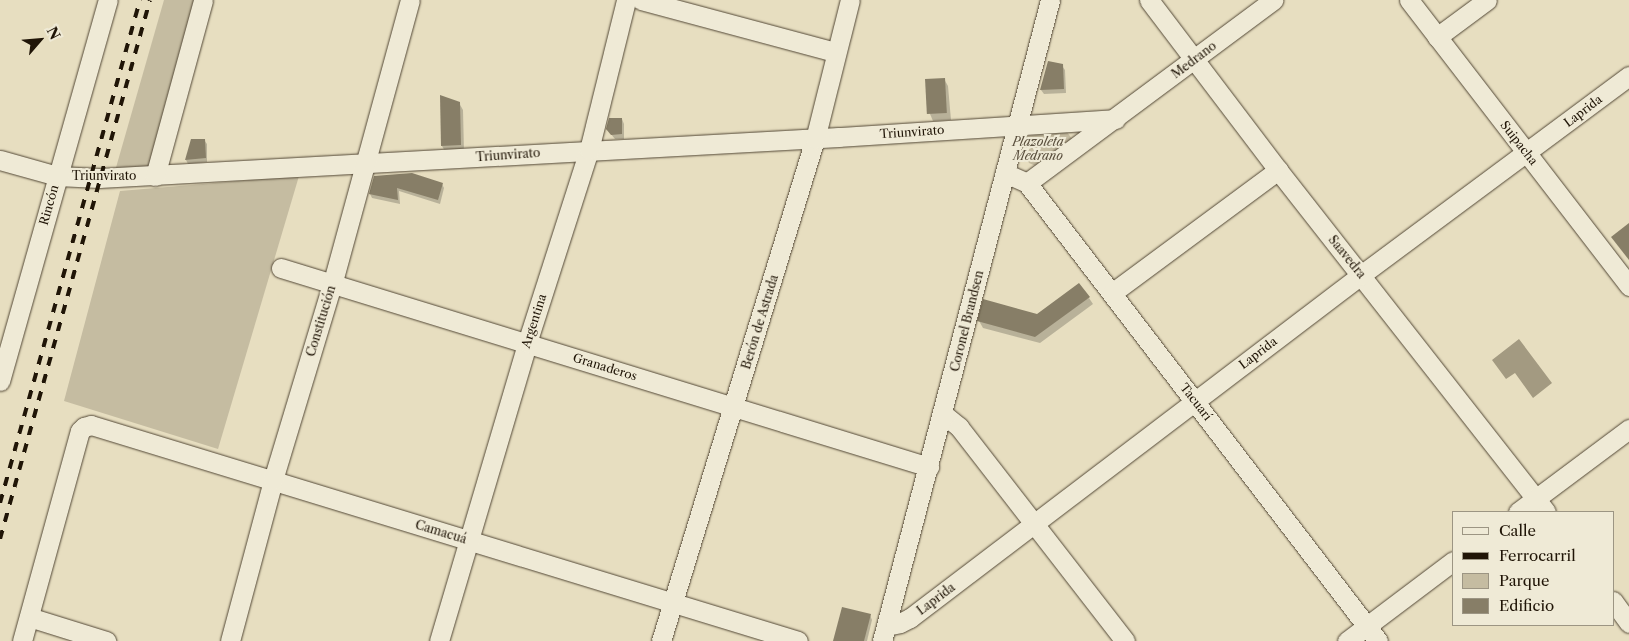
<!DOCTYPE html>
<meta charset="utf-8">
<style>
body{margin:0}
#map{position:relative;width:1629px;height:641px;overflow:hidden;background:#e7dec0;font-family:"Libre Caslon Text",serif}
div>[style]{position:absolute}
.green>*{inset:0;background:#c5bca1}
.water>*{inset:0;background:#a39a81}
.shadow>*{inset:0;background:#0003}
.building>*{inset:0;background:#877e67;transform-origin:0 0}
.roads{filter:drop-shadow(0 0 1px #524735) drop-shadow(0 0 1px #524735)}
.minor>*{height:19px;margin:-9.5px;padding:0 9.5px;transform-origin:9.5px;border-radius:9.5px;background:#efead6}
.rail>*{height:4px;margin-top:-2px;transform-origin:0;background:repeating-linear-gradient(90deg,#201507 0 9px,transparent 0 18px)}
span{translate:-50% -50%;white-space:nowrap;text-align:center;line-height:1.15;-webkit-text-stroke:4px #efead6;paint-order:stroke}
.street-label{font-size:12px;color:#201507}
.park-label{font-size:12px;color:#5a4f3d;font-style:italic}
.legend{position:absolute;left:1452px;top:511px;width:162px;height:115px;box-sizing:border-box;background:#efead6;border:1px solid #9c9583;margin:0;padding:6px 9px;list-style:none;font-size:15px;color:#201507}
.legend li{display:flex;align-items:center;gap:10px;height:25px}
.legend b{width:25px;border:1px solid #9c9583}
.north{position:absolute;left:15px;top:15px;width:50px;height:50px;-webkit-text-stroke:4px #efead6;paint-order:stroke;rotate:63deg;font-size:14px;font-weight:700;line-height:20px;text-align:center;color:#201507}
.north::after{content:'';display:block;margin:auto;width:18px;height:22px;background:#201507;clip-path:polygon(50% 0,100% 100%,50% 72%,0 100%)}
</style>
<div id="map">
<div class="green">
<div style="clip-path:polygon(164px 0,198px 0,153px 169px,115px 171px)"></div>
<div style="clip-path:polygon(1067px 132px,1072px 139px,1036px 166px,1029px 163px,1021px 147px,1026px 136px)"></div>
<div style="clip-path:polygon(299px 176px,218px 449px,64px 401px,120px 191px)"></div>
</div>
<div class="water">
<div style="clip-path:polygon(1519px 339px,1552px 383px,1533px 398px,1515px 373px,1506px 379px,1492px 360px)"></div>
</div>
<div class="shadow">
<div style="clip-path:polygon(1049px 62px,1062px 66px,1065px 70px,1066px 93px,1044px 94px,1041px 90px)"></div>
<div style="clip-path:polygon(944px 79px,948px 86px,951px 120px,933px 121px,930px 114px)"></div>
<div style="clip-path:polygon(459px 103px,463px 110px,464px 152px,446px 153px,442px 146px)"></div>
<div style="clip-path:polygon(622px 119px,624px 124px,624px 139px,615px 139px,610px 133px)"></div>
<div style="clip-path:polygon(192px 140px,204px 140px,207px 144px,207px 162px,188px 164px,186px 160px)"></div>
<div style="clip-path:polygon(412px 174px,442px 184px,444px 188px,440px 204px,399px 191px,400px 204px,372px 198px,370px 194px)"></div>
<div style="clip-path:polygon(1089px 298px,1093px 304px,1040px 343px,983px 328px,979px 321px,1037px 315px)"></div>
<div style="clip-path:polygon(870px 615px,872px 620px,867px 641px,834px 641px)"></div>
</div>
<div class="building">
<div style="clip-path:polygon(1048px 61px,1063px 64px,1064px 89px,1040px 90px)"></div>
<div style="left:945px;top:78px;width:35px;height:20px;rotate:87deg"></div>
<div style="clip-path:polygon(440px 95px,460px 102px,461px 145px,441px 146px)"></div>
<div style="clip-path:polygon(609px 118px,622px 118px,622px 134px,611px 135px,606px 129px)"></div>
<div style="clip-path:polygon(191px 139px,205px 139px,206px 158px,185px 160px)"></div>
<div style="clip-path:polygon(412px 173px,443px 183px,438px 200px,397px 188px,398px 200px,369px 194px,374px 176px)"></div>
<div style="clip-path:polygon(1629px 223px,1629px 260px,1611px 237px)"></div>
<div style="clip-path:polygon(1079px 283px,1090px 297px,1035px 337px,977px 321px,983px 299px,1037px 314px)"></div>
<div style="clip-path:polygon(842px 607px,871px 614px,864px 641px,833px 641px)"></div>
</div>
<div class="roads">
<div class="minor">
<div style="left:641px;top:0;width:201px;rotate:15deg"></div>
<div style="left:1149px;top:0;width:213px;rotate:52.8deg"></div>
<div style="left:1278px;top:170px;width:434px;rotate:51.9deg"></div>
<div style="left:1409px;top:0;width:361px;rotate:52.4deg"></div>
<div style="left:1437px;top:37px;width:62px;rotate:-36.5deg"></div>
<div style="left:0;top:160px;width:59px;rotate:15.7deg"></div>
<div style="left:57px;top:176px;width:42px;rotate:2.7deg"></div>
<div style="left:99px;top:178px;width:741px;rotate:-3.17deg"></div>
<div style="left:839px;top:137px;width:277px;rotate:-3.7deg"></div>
<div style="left:1005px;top:173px;width:24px;rotate:24deg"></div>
<div style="left:1027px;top:183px;width:577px;rotate:52.53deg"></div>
<div style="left:155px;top:176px;width:182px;rotate:-74.7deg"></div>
<div style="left:1027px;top:183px;width:307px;rotate:-36.6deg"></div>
<div style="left:281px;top:268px;width:678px;rotate:17.07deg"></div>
<div style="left:1112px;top:293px;width:207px;rotate:-36.5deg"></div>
<div style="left:0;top:381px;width:396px;rotate:-74.2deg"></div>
<div style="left:943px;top:414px;width:21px;rotate:39deg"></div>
<div style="left:959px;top:427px;width:271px;rotate:52.2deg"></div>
<div style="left:1518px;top:512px;width:139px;rotate:-36.8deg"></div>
<div style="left:1613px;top:601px;width:27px;rotate:54deg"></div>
<div style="left:29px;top:617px;width:81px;rotate:17.3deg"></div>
<div style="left:886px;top:626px;width:14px;rotate:-12deg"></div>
<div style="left:900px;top:623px;width:11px;rotate:-27deg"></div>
<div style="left:910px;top:618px;width:567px;rotate:-37.25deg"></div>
<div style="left:1361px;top:275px;width:334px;rotate:-36.6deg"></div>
<div style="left:22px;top:641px;width:218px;rotate:-74.6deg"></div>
<div style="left:80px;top:431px;width:6px;rotate:-45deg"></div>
<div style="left:84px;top:427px;width:7px;rotate:-16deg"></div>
<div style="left:91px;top:425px;width:739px;rotate:16.99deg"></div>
<div style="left:230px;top:641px;width:167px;rotate:-75deg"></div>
<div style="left:273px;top:480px;width:204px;rotate:-73.2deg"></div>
<div style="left:332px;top:285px;width:295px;rotate:-74.7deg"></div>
<div style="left:439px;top:641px;width:311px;rotate:-73.5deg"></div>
<div style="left:527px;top:343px;width:203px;rotate:-72.2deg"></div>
<div style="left:589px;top:150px;width:154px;rotate:-76.1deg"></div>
<div style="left:661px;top:641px;width:525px;rotate:-72.95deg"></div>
<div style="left:815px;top:139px;width:143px;rotate:-75.9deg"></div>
<div style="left:882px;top:641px;width:663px;rotate:-75.31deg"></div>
<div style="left:1347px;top:641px;width:133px;rotate:-37deg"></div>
</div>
</div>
<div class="rail">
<div style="left:0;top:503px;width:522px;rotate:-74.45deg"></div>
<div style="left:0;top:539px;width:559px;rotate:-74.45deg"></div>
</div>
<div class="street-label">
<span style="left:1194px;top:60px;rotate:-37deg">Medrano</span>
<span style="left:1583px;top:111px;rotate:-37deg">Laprida</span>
<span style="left:912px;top:132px;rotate:-4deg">Triunvirato</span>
<span style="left:1519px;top:143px;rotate:52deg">Suipacha</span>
<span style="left:508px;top:155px;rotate:-4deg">Triunvirato</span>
<span style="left:104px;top:176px">Triunvirato</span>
<span style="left:49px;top:205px;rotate:-74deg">Rincón</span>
<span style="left:1347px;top:257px;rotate:51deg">Saavedra</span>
<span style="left:321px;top:321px;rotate:-73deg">Constitución</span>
<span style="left:534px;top:321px;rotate:-72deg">Argentina</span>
<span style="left:967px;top:321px;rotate:-76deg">Coronel Brandsen</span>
<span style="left:760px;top:322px;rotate:-73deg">Berón de Astrada</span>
<span style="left:1258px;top:353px;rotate:-37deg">Laprida</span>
<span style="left:605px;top:367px;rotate:17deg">Granaderos</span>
<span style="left:1196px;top:402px;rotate:52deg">Tacuarí</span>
<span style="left:441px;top:532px;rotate:17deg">Camacuá</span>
<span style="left:936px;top:599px;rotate:-37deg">Laprida</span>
</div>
<div class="park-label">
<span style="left:1038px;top:149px">Plazoleta<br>Medrano</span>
</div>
<ul class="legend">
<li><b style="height:6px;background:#efead6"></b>Calle</li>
<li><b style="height:6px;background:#201507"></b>Ferrocarril</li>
<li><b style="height:14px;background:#c5bca1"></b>Parque</li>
<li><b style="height:14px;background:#877e67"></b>Edificio</li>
</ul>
<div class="north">N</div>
</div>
